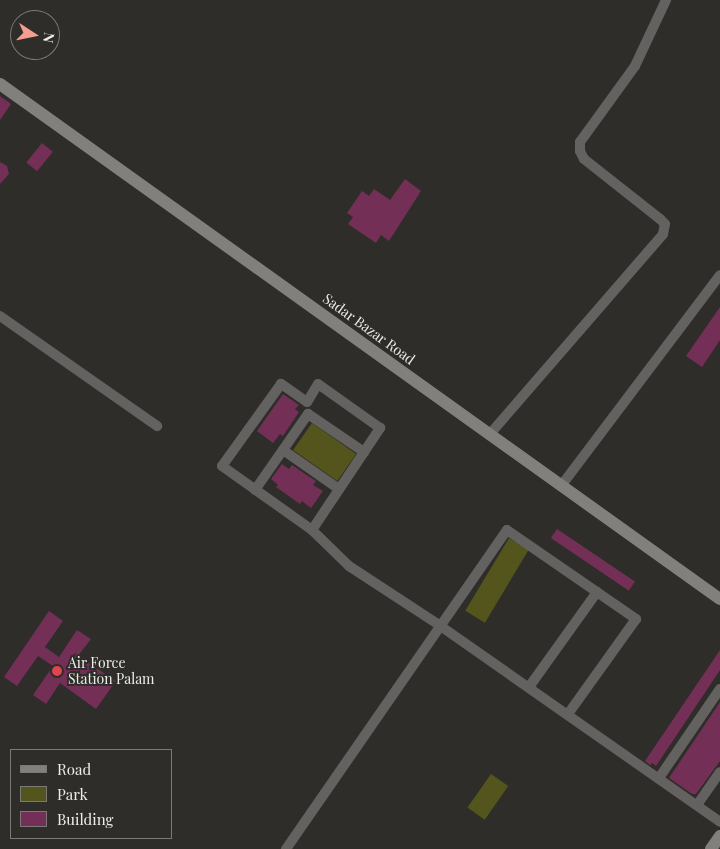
<!DOCTYPE html>
<style>
body{margin:0}
#map{position:relative;width:720px;height:849px;overflow:hidden;background:#2e2d2a;font-family:"Playfair Display",serif}
div>[style]{position:absolute}
.green>*{inset:0;background:#53551d;transform-origin:0 0}
.building>*{inset:0;background:#732f56;transform-origin:0 0}
.street>*{height:10px;margin:-5px;padding:0 5px;transform-origin:5px;border-radius:5px;background:#636261}
.secondary>*{height:12px;margin:-6px;padding:0 6px;transform-origin:6px;border-radius:6px;background:#82807d}
.dots>*{width:14px;height:14px;translate:-50% -50%;box-sizing:border-box;border:2px solid #2e2d2a;border-radius:50%}
span{translate:-50% -50%;white-space:nowrap;text-align:center;line-height:1.15;-webkit-text-stroke:4px #2e2d2a;paint-order:stroke}
.street-label{font-size:14px;color:#ececea}
.poi-label{font-size:14px;color:#ececea}
.left{translate:0 -50%;text-align:left}
.legend{position:absolute;left:10px;top:749px;width:162px;height:90px;box-sizing:border-box;background:#2e2d2a;border:1px solid #7a7977;margin:0;padding:6px 9px;list-style:none;font-size:15px;color:#ececea}
.legend li{display:flex;align-items:center;gap:10px;height:25px}
.legend b{width:25px;border:1px solid #7a7977}
.north{position:absolute;left:10px;top:10px;width:50px;height:50px;box-sizing:border-box;background:#2e2d2a;border:1px solid #7a7977;border-radius:50%;rotate:101deg;font-size:14px;font-weight:700;line-height:20px;text-align:center;color:#ececea}
.north::after{content:'';display:block;margin:auto;width:18px;height:22px;background:#f59d8e;clip-path:polygon(50% 0,100% 100%,50% 72%,0 100%)}
</style>
<div id="map">
<div class="green">
<div style="left:312px;top:423px;width:54px;height:33px;rotate:35deg"></div>
<div style="left:509px;top:538px;width:23px;height:85px;rotate:31deg"></div>
<div style="left:491px;top:774px;width:21px;height:41px;rotate:35deg"></div>
</div>
<div class="building">
<div style="clip-path:polygon(0 96px,11px 104px,0 120px)"></div>
<div style="left:42px;top:143px;width:14px;height:25px;rotate:39deg"></div>
<div style="clip-path:polygon(0 162px,7px 166px,9px 174px,0 184px)"></div>
<div style="clip-path:polygon(405px 179px,421px 191px,389px 241px,381px 235px,376px 243px,348px 224px,353px 217px,347px 213px,362px 191px,369px 196px,374px 189px,390px 200px)"></div>
<div style="clip-path:polygon(720px 307px,720px 340px,702px 367px,686px 356px)"></div>
<div style="clip-path:polygon(283px 394px,299px 405px,295px 409px,299px 412px,283px 436px,280px 434px,273px 443px,257px 431px)"></div>
<div style="clip-path:polygon(282px 464px,289px 469px,292px 465px,308px 476px,316px 481px,313px 485px,323px 491px,311px 508px,302px 501px,300px 504px,276px 487px,278px 485px,271px 479px)"></div>
<div style="left:557px;top:529px;width:94px;height:11px;rotate:34deg"></div>
<div style="clip-path:polygon(49px 611px,63px 621px,45px 647px,59px 657px,77px 630px,91px 639px,78px 656px,116px 681px,96px 709px,60px 683px,46px 704px,33px 695px,53px 666px,38px 656px,17px 686px,4px 677px)"></div>
<div style="clip-path:polygon(720px 650px,720px 670px,656px 766px,652px 763px,650px 765px,645px 761px)"></div>
<div style="clip-path:polygon(720px 702px,720px 761px,696px 794px,692px 794px,669px 778px)"></div>
</div>
<div class="street">
<div style="left:0;top:316px;width:192px;rotate:35deg"></div>
<div style="left:490px;top:434px;width:264px;rotate:-49.1deg"></div>
<div style="left:663px;top:234px;width:10px;rotate:-79deg"></div>
<div style="left:665px;top:224px;width:7px;rotate:-135deg"></div>
<div style="left:660px;top:219px;width:97px;rotate:-141.7deg"></div>
<div style="left:584px;top:159px;width:9px;rotate:-117deg"></div>
<div style="left:580px;top:151px;width:9px;rotate:-90deg"></div>
<div style="left:580px;top:142px;width:94px;rotate:-54.1deg"></div>
<div style="left:635px;top:66px;width:73px;rotate:-64.8deg"></div>
<div style="left:283px;top:450px;width:68px;rotate:34.9deg"></div>
<div style="left:561px;top:486px;width:264px;rotate:-53deg"></div>
<div style="left:255px;top:490px;width:93px;rotate:-55.1deg"></div>
<div style="left:308px;top:414px;width:68px;rotate:34.2deg"></div>
<div style="left:312px;top:530px;width:123px;rotate:-56.3deg"></div>
<div style="left:380px;top:428px;width:76px;rotate:-144.6deg"></div>
<div style="left:318px;top:384px;width:21px;rotate:121deg"></div>
<div style="left:307px;top:402px;width:32px;rotate:-145deg"></div>
<div style="left:281px;top:384px;width:101px;rotate:125.7deg"></div>
<div style="left:222px;top:466px;width:110px;rotate:35.4deg"></div>
<div style="left:312px;top:530px;width:52px;rotate:44.2deg"></div>
<div style="left:349px;top:566px;width:108px;rotate:33.2deg"></div>
<div style="left:439px;top:625px;width:343px;rotate:35deg"></div>
<div style="left:529px;top:687px;width:117px;rotate:-54.4deg"></div>
<div style="left:659px;top:778px;width:108px;rotate:-55.6deg"></div>
<div style="left:697px;top:805px;width:40px;rotate:-55.1deg"></div>
<div style="left:286px;top:849px;width:388px;rotate:-55.3deg"></div>
<div style="left:507px;top:530px;width:157px;rotate:34.6deg"></div>
<div style="left:636px;top:619px;width:117px;rotate:125.6deg"></div>
</div>
<div class="secondary">
<div style="left:0;top:84px;width:885px;rotate:35.58deg"></div>
<div style="left:711px;top:849px;width:16px;rotate:-55deg"></div>
</div>
<div class="dots">
<div style="left:57px;top:671px;background:#e0444e"></div>
</div>
<div class="street-label">
<span style="left:369px;top:329px;rotate:36deg">Sadar Bazar Road</span>
</div>
<div class="poi-label">
<span class="left" style="left:68px;top:671px">Air Force<br>Station Palam</span>
</div>
<ul class="legend">
<li><b style="height:6px;background:#82807d"></b>Road</li>
<li><b style="height:14px;background:#53551d"></b>Park</li>
<li><b style="height:14px;background:#732f56"></b>Building</li>
</ul>
<div class="north">N</div>
</div>
